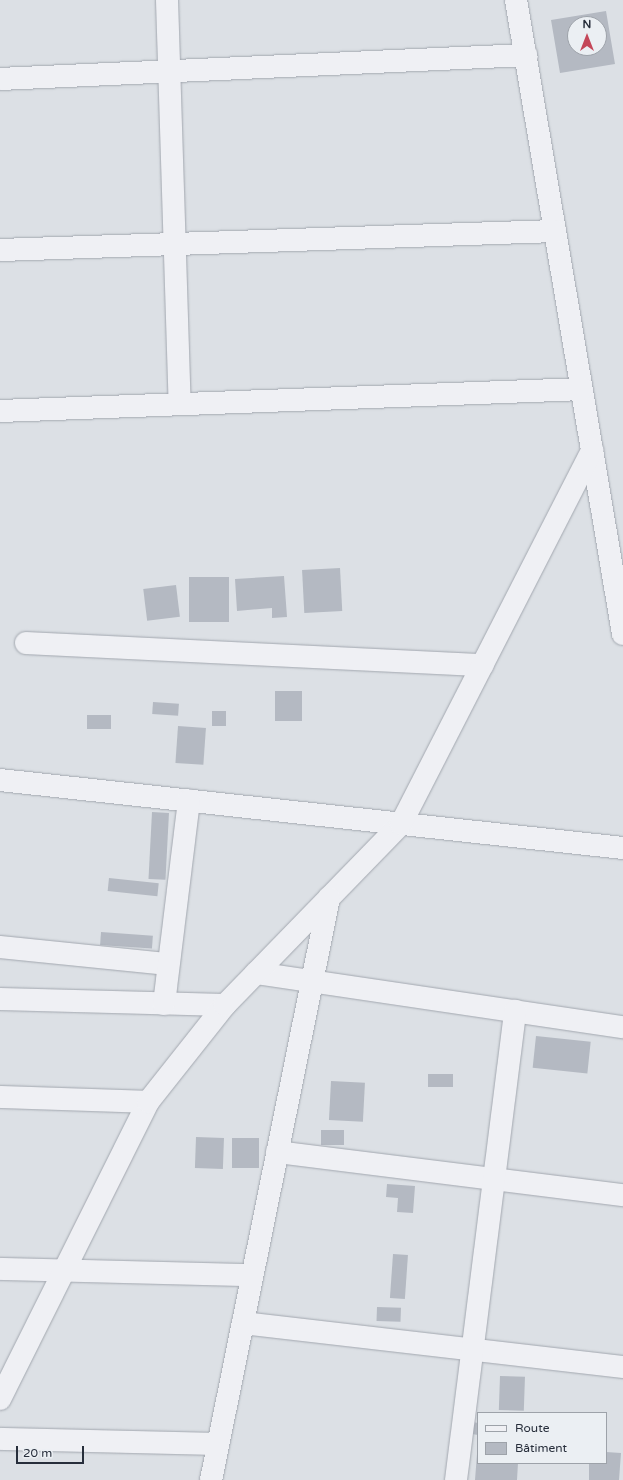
<!DOCTYPE html>
<meta charset="utf-8">
<style>
body{margin:0}
#map{position:relative;width:623px;height:1480px;overflow:hidden;background:#dce0e5;font-family:"Varela Round",sans-serif}
div>[style]{position:absolute}
.building>*{inset:0;background:#b4b9c2;transform-origin:0 0}
.roads{filter:drop-shadow(0 0 1px #a2a7af) drop-shadow(0 0 1px #a2a7af)}
.minor>*{height:22px;margin:-11px;padding:0 11px;transform-origin:11px;border-radius:11px;background:#eff0f4}
span{translate:-50% -50%;white-space:nowrap;text-align:center;line-height:1.15;-webkit-text-stroke:3px #ebeff3;paint-order:stroke}
.legend{position:absolute;left:477px;top:1412px;width:130px;height:52px;box-sizing:border-box;background:#ebeff3;border:1px solid #9da2a9;margin:0;padding:5px 7px;list-style:none;font-size:12px;color:#272e3b}
.legend li{display:flex;align-items:center;gap:8px;height:20px}
.legend b{width:20px;border:1px solid #9da2a9}
.north{position:absolute;left:567px;top:16px;width:40px;height:40px;box-sizing:border-box;background:#ebeff3;border:1px solid #9da2a9;border-radius:50%;rotate:0deg;font-size:11px;font-weight:700;line-height:16px;text-align:center;color:#272e3b}
.north::after{content:'';display:block;margin:auto;width:14px;height:18px;background:#c44759;clip-path:polygon(50% 0,100% 100%,50% 72%,0 100%)}
.scale{position:absolute;left:16px;top:1446px;width:68px;height:18px;box-sizing:border-box;border:2px solid #272e3b;border-top:0;padding-left:5px;font-size:12px;line-height:14px;white-space:nowrap;color:#272e3b;-webkit-text-stroke:3px #ebeff3;paint-order:stroke}
</style>
<div id="map">
<div class="building">
<div style="clip-path:polygon(evenodd,606px 11px,615px 64px,560px 73px,551px 20px,606px 11px,575px 24px,599px 24px,599px 48px,575px 48px,575px 24px)"></div>
<div style="left:340px;top:568px;width:43px;height:38px;rotate:87deg"></div>
<div style="clip-path:polygon(284px 576px,287px 617px,272px 618px,272px 608px,237px 611px,235px 579px)"></div>
<div style="left:189px;top:577px;width:40px;height:45px"></div>
<div style="left:176px;top:585px;width:32px;height:33px;rotate:83deg"></div>
<div style="left:275px;top:691px;width:27px;height:30px"></div>
<div style="left:153px;top:702px;width:26px;height:12px;rotate:4deg"></div>
<div style="left:212px;top:711px;width:14px;height:15px"></div>
<div style="left:87px;top:715px;width:24px;height:14px"></div>
<div style="left:178px;top:726px;width:28px;height:37px;rotate:4deg"></div>
<div style="left:152px;top:812px;width:17px;height:67px;rotate:3deg"></div>
<div style="left:109px;top:878px;width:50px;height:13px;rotate:6deg"></div>
<div style="left:101px;top:932px;width:52px;height:13px;rotate:4deg"></div>
<div style="left:536px;top:1036px;width:55px;height:32px;rotate:6deg"></div>
<div style="left:428px;top:1074px;width:25px;height:13px"></div>
<div style="left:331px;top:1081px;width:34px;height:39px;rotate:3deg"></div>
<div style="left:344px;top:1130px;width:15px;height:23px;rotate:90deg"></div>
<div style="left:196px;top:1137px;width:28px;height:31px;rotate:2deg"></div>
<div style="left:232px;top:1138px;width:27px;height:30px"></div>
<div style="clip-path:polygon(387px 1184px,415px 1186px,413px 1213px,397px 1212px,398px 1198px,386px 1197px)"></div>
<div style="left:393px;top:1254px;width:15px;height:44px;rotate:4deg"></div>
<div style="left:377px;top:1307px;width:24px;height:14px;rotate:2deg"></div>
<div style="left:500px;top:1376px;width:25px;height:34px;rotate:2deg"></div>
<div style="clip-path:polygon(473px 1422px,478px 1423px,478px 1435px,472px 1434px)"></div>
<div style="clip-path:polygon(606px 1452px,621px 1453px,619px 1480px,589px 1480px,589px 1463px,606px 1463px)"></div>
<div style="clip-path:polygon(477px 1454px,478px 1463px,518px 1463px,517px 1480px,475px 1480px)"></div>
</div>
<div class="roads">
<div class="minor">
<div style="left:167px;top:0;width:404px;rotate:88.2deg"></div>
<div style="left:516px;top:0;width:643px;rotate:80.42deg"></div>
<div style="left:0;top:79px;width:527px;rotate:-2.61deg"></div>
<div style="left:0;top:250px;width:555px;rotate:-1.96deg"></div>
<div style="left:0;top:411px;width:582px;rotate:-2.16deg"></div>
<div style="left:26px;top:643px;width:457px;rotate:2.8deg"></div>
<div style="left:0;top:780px;width:627px;rotate:6.23deg"></div>
<div style="left:0;top:947px;width:169px;rotate:5.8deg"></div>
<div style="left:256px;top:973px;width:371px;rotate:8.4deg"></div>
<div style="left:0;top:999px;width:225px;rotate:1.5deg"></div>
<div style="left:164px;top:1004px;width:205px;rotate:-83deg"></div>
<div style="left:0;top:1097px;width:148px;rotate:1.9deg"></div>
<div style="left:277px;top:1152px;width:349px;rotate:7.1deg"></div>
<div style="left:0;top:1269px;width:252px;rotate:1.4deg"></div>
<div style="left:243px;top:1323px;width:383px;rotate:6.6deg"></div>
<div style="left:0;top:1399px;width:332px;rotate:-63.5deg"></div>
<div style="left:148px;top:1102px;width:124px;rotate:-51.6deg"></div>
<div style="left:225px;top:1005px;width:252px;rotate:-45.8deg"></div>
<div style="left:401px;top:824px;width:420px;rotate:-62.9deg"></div>
<div style="left:0;top:1439px;width:218px;rotate:1.3deg"></div>
<div style="left:211px;top:1480px;width:594px;rotate:-78.54deg"></div>
<div style="left:456px;top:1480px;width:473px;rotate:-82.8deg"></div>
</div>
</div>
<ul class="legend">
<li><b style="height:5px;background:#eff0f4"></b>Route</li>
<li><b style="height:11px;background:#b4b9c2"></b>Bâtiment</li>
</ul>
<div class="north">N</div>
<div class="scale">20 m</div>
</div>
